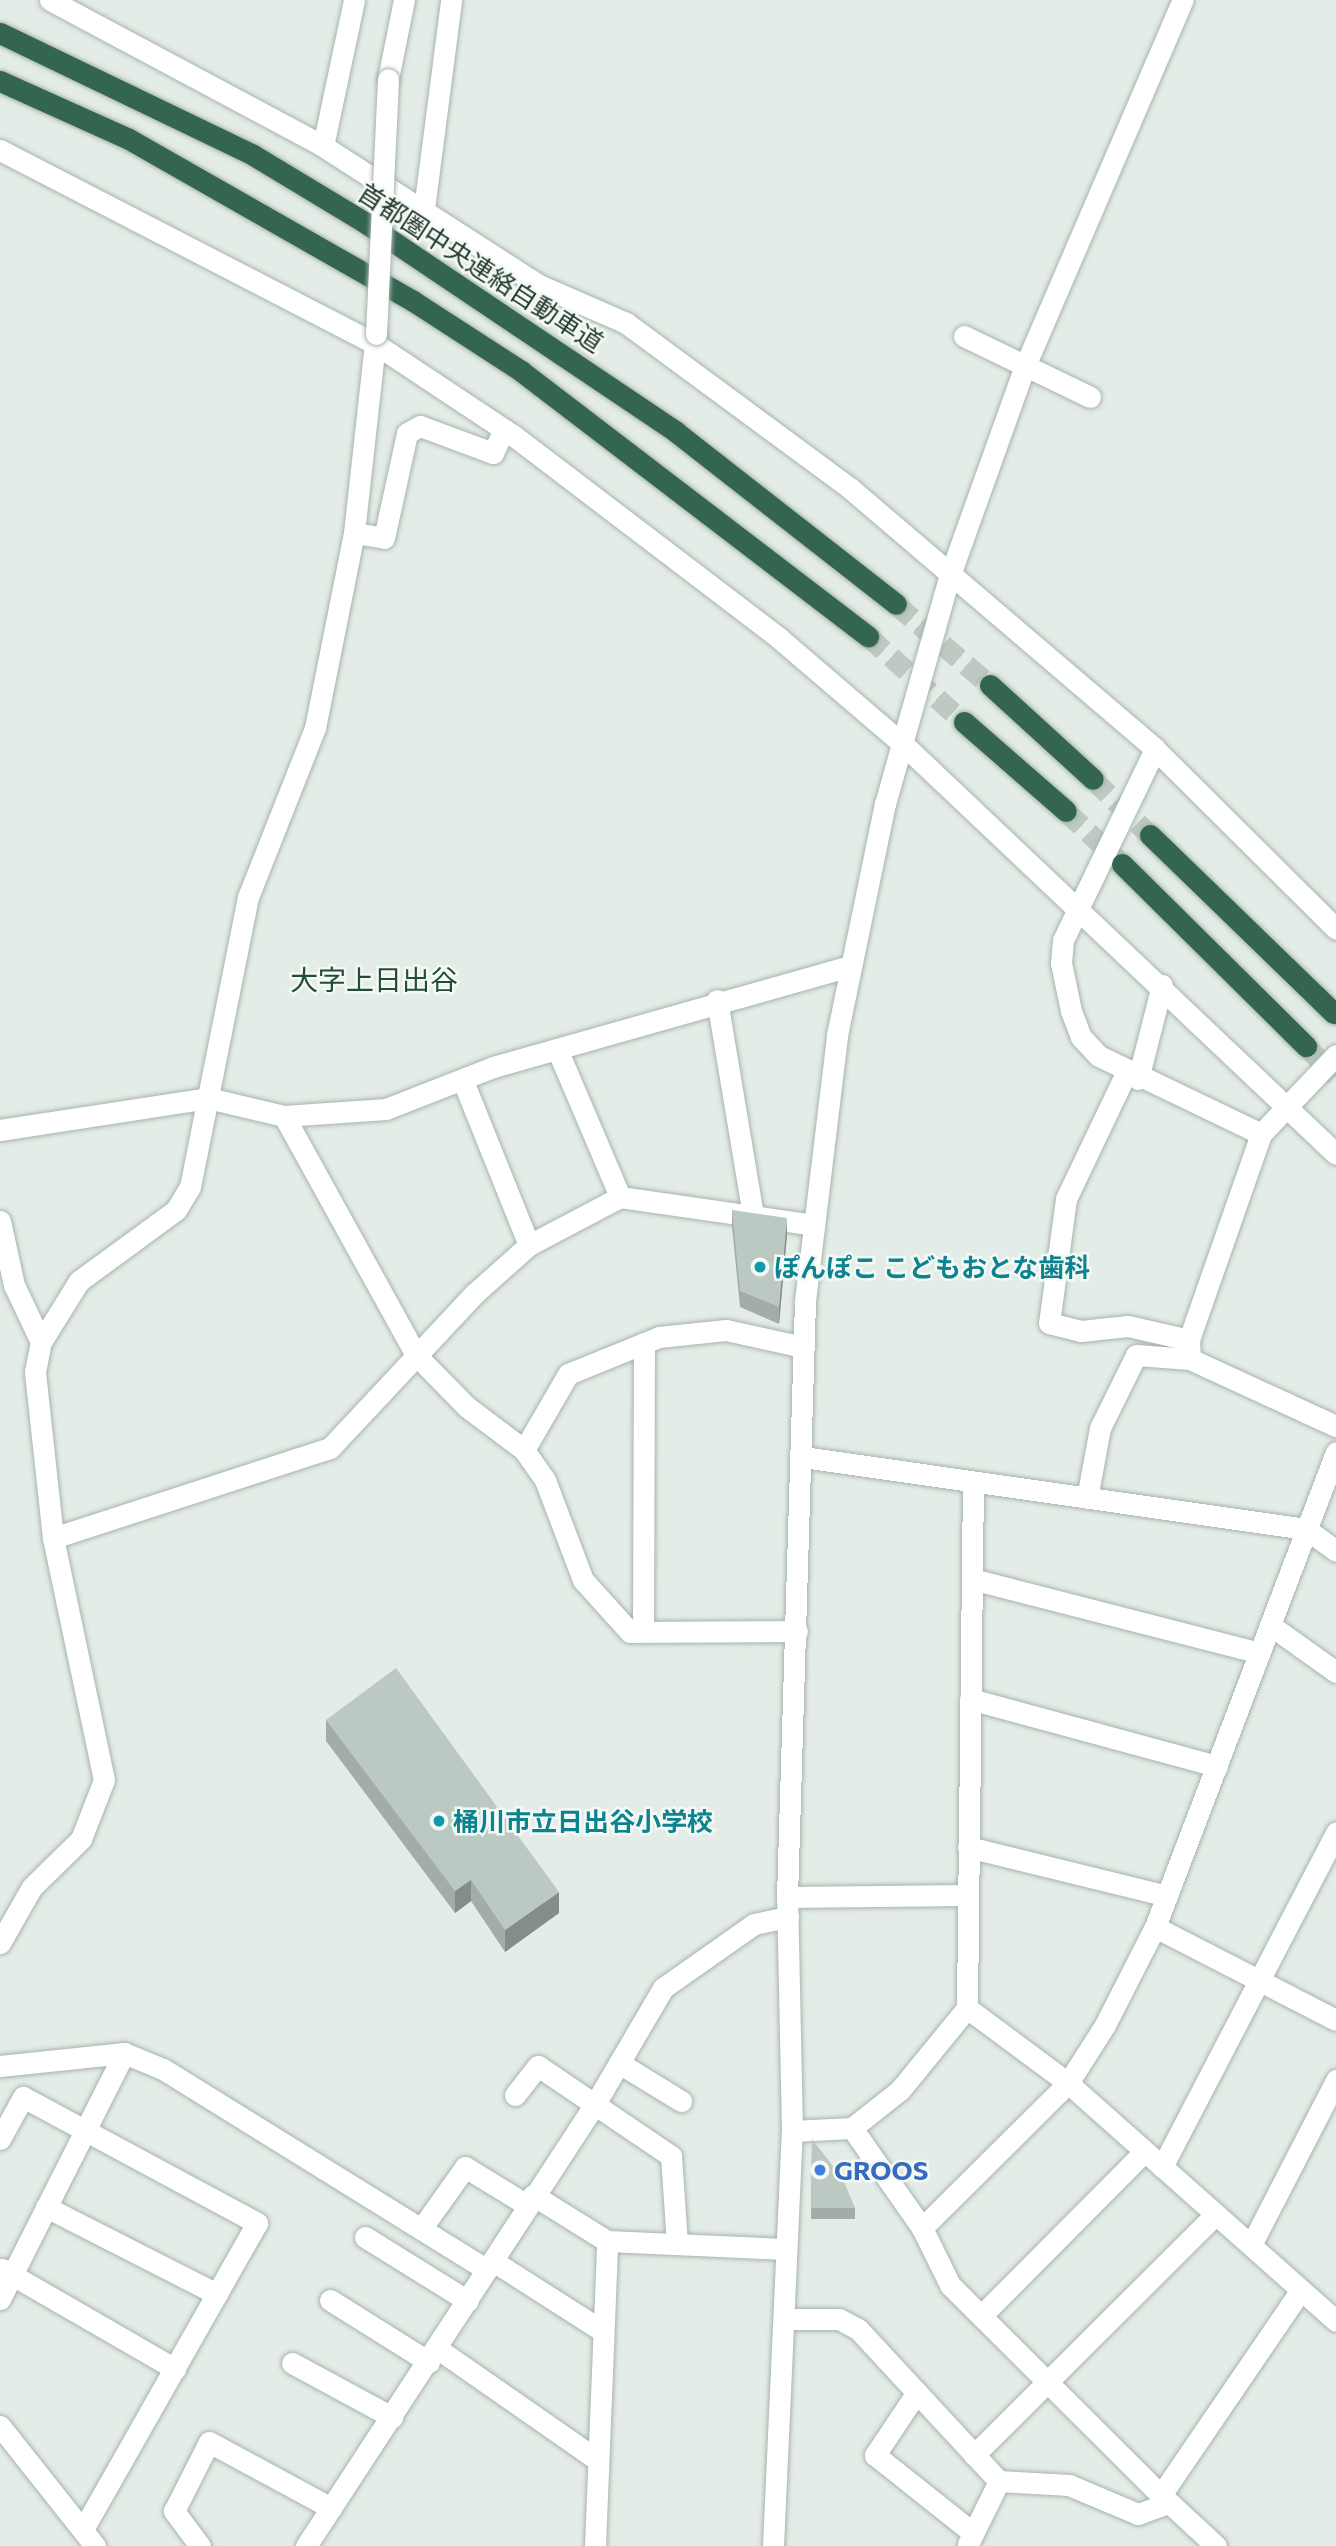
<!DOCTYPE html>
<meta charset="utf-8">
<style>
body{margin:0}
#map{position:relative;width:1336px;height:2546px;overflow:hidden;background:#e3ece6;font-family:Commissioner,"Noto Sans JP",sans-serif}
div>[style]{position:absolute}
.motorway-tunnel>*{height:21px;margin-top:-10.5px;transform-origin:0;background:repeating-linear-gradient(90deg,#bdc9c2 0 21px,transparent 0 31px)}
.roads{filter:drop-shadow(0 0 2px #a6b4ac) drop-shadow(0 0 2px #a6b4ac)}
.minor>*{height:21px;margin:-10.5px;padding:0 10.5px;transform-origin:10.5px;border-radius:10.5px;background:#fff}
.tertiary>*{height:21px;margin:-10.5px;padding:0 10.5px;transform-origin:10.5px;border-radius:10.5px;background:#fff}
.motorway>*{height:21px;margin:-10.5px;padding:0 10.5px;transform-origin:10.5px;border-radius:10.5px;background:#336550}
.bridges{filter:drop-shadow(0 0 2px #a6b4ac) drop-shadow(0 0 2px #a6b4ac)}
.tertiary-bridge>*{height:21px;margin:-10.5px;padding:0 10.5px;transform-origin:10.5px;border-radius:10.5px;background:#fff}
.wall>*{inset:0;background:#a2ada7}
.shaded-wall>*{inset:0;background:#848d88}
.building>*{inset:0;background:#bcc9c2}
.dots>*{width:19px;height:19px;translate:-50% -50%;box-sizing:border-box;border:4px solid #f4f9f5;border-radius:50%}
span{translate:-50% -50%;white-space:nowrap;text-align:center;line-height:1.15;-webkit-text-stroke:5px #f4f9f5;paint-order:stroke}
.street-label{font-size:26px;color:#253c30}
.culture-label{font-size:26px;color:#0d838f;font-weight:700}
.left{translate:0 -50%;text-align:left}
.shop-label{font-size:26px;color:#366cbe;font-weight:700}
.neighbourhood-label{font-size:28px;color:#224c39}
</style>
<div id="map">
<div class="motorway-tunnel">
<div style="left:896px;top:604px;width:124px;rotate:40.8deg"></div>
<div style="left:868px;top:636px;width:129px;rotate:41.9deg"></div>
<div style="left:1093px;top:779px;width:80px;rotate:44.5deg"></div>
<div style="left:1066px;top:811px;width:71px;rotate:43.3deg"></div>
<div style="left:1306px;top:1046px;width:42px;rotate:45deg"></div>
</div>
<div class="roads">
<div class="minor">
<div style="left:50px;top:0;width:310px;rotate:28.1deg"></div>
<div style="left:323px;top:146px;width:257px;rotate:32.8deg"></div>
<div style="left:539px;top:285px;width:95px;rotate:23.6deg"></div>
<div style="left:626px;top:323px;width:280px;rotate:36.4deg"></div>
<div style="left:851px;top:489px;width:400px;rotate:40.5deg"></div>
<div style="left:1155px;top:749px;width:255px;rotate:44.8deg"></div>
<div style="left:323px;top:146px;width:149px;rotate:-78deg"></div>
<div style="left:0;top:150px;width:421px;rotate:27.3deg"></div>
<div style="left:374px;top:343px;width:168px;rotate:33.6deg"></div>
<div style="left:514px;top:436px;width:333px;rotate:37.3deg"></div>
<div style="left:779px;top:638px;width:166px;rotate:40.6deg"></div>
<div style="left:905px;top:746px;width:593px;rotate:43.43deg"></div>
<div style="left:424px;top:209px;width:211px;rotate:-82.6deg"></div>
<div style="left:964px;top:336px;width:140px;rotate:25.8deg"></div>
<div style="left:354px;top:533px;width:30px;rotate:9deg"></div>
<div style="left:384px;top:538px;width:107px;rotate:-77.6deg"></div>
<div style="left:407px;top:433px;width:15px;rotate:-28deg"></div>
<div style="left:420px;top:426px;width:78px;rotate:20.3deg"></div>
<div style="left:493px;top:453px;width:26px;rotate:-65deg"></div>
<div style="left:1155px;top:749px;width:212px;rotate:115.7deg"></div>
<div style="left:1063px;top:940px;width:23px;rotate:95deg"></div>
<div style="left:1061px;top:963px;width:49px;rotate:78.2deg"></div>
<div style="left:1071px;top:1011px;width:28px;rotate:69deg"></div>
<div style="left:1081px;top:1037px;width:26px;rotate:47deg"></div>
<div style="left:1099px;top:1056px;width:180px;rotate:25.7deg"></div>
<div style="left:717px;top:1000px;width:218px;rotate:80.5deg"></div>
<div style="left:557px;top:1049px;width:161px;rotate:66.9deg"></div>
<div style="left:1336px;top:1055px;width:109px;rotate:133.5deg"></div>
<div style="left:1261px;top:1134px;width:218px;rotate:109.3deg"></div>
<div style="left:1189px;top:1340px;width:19px;rotate:87deg"></div>
<div style="left:1190px;top:1359px;width:161px;rotate:24.7deg"></div>
<div style="left:1126px;top:1073px;width:140px;rotate:115.5deg"></div>
<div style="left:1066px;top:1199px;width:125px;rotate:97.8deg"></div>
<div style="left:1049px;top:1323px;width:33px;rotate:14deg"></div>
<div style="left:1081px;top:1331px;width:47px;rotate:-6.1deg"></div>
<div style="left:1128px;top:1326px;width:63px;rotate:12.9deg"></div>
<div style="left:1138px;top:1079px;width:97px;rotate:-75.7deg"></div>
<div style="left:463px;top:1081px;width:177px;rotate:68.1deg"></div>
<div style="left:284px;top:1116px;width:273px;rotate:61.1deg"></div>
<div style="left:416px;top:1355px;width:73px;rotate:45.6deg"></div>
<div style="left:467px;top:1407px;width:71px;rotate:37deg"></div>
<div style="left:524px;top:1450px;width:37px;rotate:55deg"></div>
<div style="left:545px;top:1480px;width:107px;rotate:69.2deg"></div>
<div style="left:583px;top:1580px;width:70px;rotate:47.9deg"></div>
<div style="left:630px;top:1632px;width:167px;rotate:-0.3deg"></div>
<div style="left:0;top:1130px;width:210px;rotate:-8.7deg"></div>
<div style="left:208px;top:1098px;width:78px;rotate:13.3deg"></div>
<div style="left:284px;top:1116px;width:102px;rotate:-3.9deg"></div>
<div style="left:386px;top:1109px;width:115px;rotate:-21.4deg"></div>
<div style="left:493px;top:1067px;width:372px;rotate:-15.8deg"></div>
<div style="left:0;top:1221px;width:66px;rotate:77.7deg"></div>
<div style="left:14px;top:1285px;width:63px;rotate:64.7deg"></div>
<div style="left:524px;top:1450px;width:88px;rotate:-59.9deg"></div>
<div style="left:568px;top:1374px;width:98px;rotate:-22.1deg"></div>
<div style="left:659px;top:1337px;width:67px;rotate:-6deg"></div>
<div style="left:726px;top:1330px;width:79px;rotate:12.4deg"></div>
<div style="left:803px;top:1457px;width:508px;rotate:8.15deg"></div>
<div style="left:1306px;top:1529px;width:37px;rotate:36deg"></div>
<div style="left:1087px;top:1498px;width:71px;rotate:-79.5deg"></div>
<div style="left:1100px;top:1428px;width:81px;rotate:-63.7deg"></div>
<div style="left:1136px;top:1355px;width:54px;rotate:4.2deg"></div>
<div style="left:53px;top:1538px;width:291px;rotate:-18deg"></div>
<div style="left:330px;top:1448px;width:211px;rotate:-46.9deg"></div>
<div style="left:474px;top:1294px;width:74px;rotate:-41.7deg"></div>
<div style="left:529px;top:1245px;width:103px;rotate:-27.8deg"></div>
<div style="left:620px;top:1197px;width:196px;rotate:8.2deg"></div>
<div style="left:972px;top:1579px;width:297px;rotate:14.4deg"></div>
<div style="left:1270px;top:1625px;width:81px;rotate:35.5deg"></div>
<div style="left:643px;top:1631px;width:288px;rotate:-89.8deg"></div>
<div style="left:970px;top:1699px;width:256px;rotate:15.2deg"></div>
<div style="left:968px;top:1847px;width:205px;rotate:13.8deg"></div>
<div style="left:787px;top:1897px;width:180px;rotate:-0.6deg"></div>
<div style="left:1155px;top:1927px;width:203px;rotate:27.2deg"></div>
<div style="left:967px;top:2008px;width:126px;rotate:36.6deg"></div>
<div style="left:1068px;top:2083px;width:358px;rotate:41.6deg"></div>
<div style="left:619px;top:2063px;width:73px;rotate:31.5deg"></div>
<div style="left:0;top:2066px;width:125px;rotate:-6deg"></div>
<div style="left:124px;top:2053px;width:42px;rotate:22.3deg"></div>
<div style="left:163px;top:2069px;width:381px;rotate:31.8deg"></div>
<div style="left:515px;top:2095px;width:37px;rotate:-52deg"></div>
<div style="left:538px;top:2066px;width:161px;rotate:34.1deg"></div>
<div style="left:671px;top:2156px;width:88px;rotate:86.1deg"></div>
<div style="left:852px;top:2128px;width:122px;rotate:55deg"></div>
<div style="left:922px;top:2228px;width:64px;rotate:63.8deg"></div>
<div style="left:950px;top:2285px;width:298px;rotate:44.9deg"></div>
<div style="left:792px;top:2131px;width:60px;rotate:-2.9deg"></div>
<div style="left:852px;top:2128px;width:61px;rotate:-38.4deg"></div>
<div style="left:900px;top:2090px;width:106px;rotate:-50.7deg"></div>
<div style="left:967px;top:2008px;width:525px;rotate:-89.35deg"></div>
<div style="left:0;top:2139px;width:48px;rotate:-61.3deg"></div>
<div style="left:23px;top:2097px;width:266px;rotate:28.3deg"></div>
<div style="left:257px;top:2223px;width:352px;rotate:119.6deg"></div>
<div style="left:1162px;top:2167px;width:377px;rotate:-62.5deg"></div>
<div style="left:533px;top:2195px;width:87px;rotate:31.9deg"></div>
<div style="left:607px;top:2241px;width:179px;rotate:2.6deg"></div>
<div style="left:46px;top:2207px;width:192px;rotate:27deg"></div>
<div style="left:922px;top:2228px;width:206px;rotate:-44.8deg"></div>
<div style="left:1068px;top:2083px;width:69px;rotate:-57.5deg"></div>
<div style="left:1105px;top:2025px;width:110px;rotate:-63deg"></div>
<div style="left:1155px;top:1927px;width:508px;rotate:-69.14deg"></div>
<div style="left:421px;top:2229px;width:76px;rotate:-54.6deg"></div>
<div style="left:465px;top:2167px;width:73px;rotate:31.5deg"></div>
<div style="left:365px;top:2237px;width:121px;rotate:31.9deg"></div>
<div style="left:1251px;top:2245px;width:186px;rotate:-62.7deg"></div>
<div style="left:493px;top:2261px;width:128px;rotate:32.6deg"></div>
<div style="left:2px;top:2269px;width:200px;rotate:30deg"></div>
<div style="left:0;top:2299px;width:275px;rotate:-63.2deg"></div>
<div style="left:330px;top:2300px;width:117px;rotate:32.1deg"></div>
<div style="left:982px;top:2315px;width:230px;rotate:-45.2deg"></div>
<div style="left:786px;top:2319px;width:53px"></div>
<div style="left:839px;top:2319px;width:21px;rotate:28deg"></div>
<div style="left:858px;top:2329px;width:207px;rotate:47.2deg"></div>
<div style="left:999px;top:2481px;width:70px;rotate:3.3deg"></div>
<div style="left:1069px;top:2485px;width:75px;rotate:22.8deg"></div>
<div style="left:1138px;top:2514px;width:33px;rotate:-20deg"></div>
<div style="left:438px;top:2349px;width:195px;rotate:34.8deg"></div>
<div style="left:292px;top:2363px;width:114px;rotate:28.4deg"></div>
<div style="left:917px;top:2392px;width:76px;rotate:123.7deg"></div>
<div style="left:875px;top:2455px;width:125px;rotate:38.5deg"></div>
<div style="left:974px;top:2455px;width:340px;rotate:-44.9deg"></div>
<div style="left:968px;top:2544px;width:70px;rotate:-63.8deg"></div>
<div style="left:200px;top:2546px;width:44px;rotate:-126.6deg"></div>
<div style="left:174px;top:2511px;width:77px;rotate:-63.1deg"></div>
<div style="left:209px;top:2442px;width:139px;rotate:28.4deg"></div>
<div style="left:306px;top:2546px;width:528px;rotate:-56.82deg"></div>
<div style="left:595px;top:2104px;width:134px;rotate:-59.6deg"></div>
<div style="left:663px;top:1988px;width:111px;rotate:-35.1deg"></div>
<div style="left:754px;top:1924px;width:35px;rotate:-12deg"></div>
<div style="left:595px;top:2546px;width:305px;rotate:-87.7deg"></div>
<div style="left:1216px;top:2546px;width:75px;rotate:-137.2deg"></div>
<div style="left:1161px;top:2495px;width:248px;rotate:-55.7deg"></div>
</div>
<div class="tertiary">
<div style="left:388px;top:79px;width:81px;rotate:-78.6deg"></div>
<div style="left:0;top:1943px;width:64px;rotate:-60.3deg"></div>
<div style="left:32px;top:1887px;width:69px;rotate:-44.4deg"></div>
<div style="left:81px;top:1839px;width:63px;rotate:-68.7deg"></div>
<div style="left:104px;top:1780px;width:247px;rotate:-101.9deg"></div>
<div style="left:53px;top:1538px;width:167px;rotate:-96.2deg"></div>
<div style="left:35px;top:1372px;width:31px;rotate:-79deg"></div>
<div style="left:41px;top:1342px;width:72px;rotate:-58.1deg"></div>
<div style="left:79px;top:1281px;width:120px;rotate:-36.2deg"></div>
<div style="left:176px;top:1210px;width:27px;rotate:-59deg"></div>
<div style="left:190px;top:1187px;width:296px;rotate:-78.7deg"></div>
<div style="left:248px;top:897px;width:182px;rotate:-68.4deg"></div>
<div style="left:315px;top:728px;width:199px;rotate:-78.7deg"></div>
<div style="left:354px;top:533px;width:200px;rotate:-83.7deg"></div>
<div style="left:0;top:2426px;width:153px;rotate:51.6deg"></div>
<div style="left:773px;top:2546px;width:415px;rotate:-87.4deg"></div>
<div style="left:792px;top:2131px;width:234px;rotate:-91.2deg"></div>
<div style="left:787px;top:1897px;width:596px;rotate:-88.27deg"></div>
<div style="left:805px;top:1301px;width:268px;rotate:-83.1deg"></div>
<div style="left:837px;top:1035px;width:236px;rotate:-78.3deg"></div>
<div style="left:885px;top:804px;width:238px;rotate:-74.2deg"></div>
<div style="left:950px;top:575px;width:222px;rotate:-70.3deg"></div>
<div style="left:1025px;top:366px;width:399px;rotate:-66.7deg"></div>
</div>
<div class="motorway">
<div style="left:0;top:33px;width:281px;rotate:25.7deg"></div>
<div style="left:253px;top:155px;width:130px;rotate:31.1deg"></div>
<div style="left:364px;top:222px;width:376px;rotate:33.9deg"></div>
<div style="left:676px;top:432px;width:279px;rotate:38deg"></div>
<div style="left:0;top:81px;width:141px;rotate:24.2deg"></div>
<div style="left:129px;top:139px;width:327px;rotate:29.7deg"></div>
<div style="left:413px;top:301px;width:129px;rotate:32.9deg"></div>
<div style="left:521px;top:371px;width:437px;rotate:37.4deg"></div>
<div style="left:990px;top:685px;width:139px;rotate:42.4deg"></div>
<div style="left:964px;top:722px;width:135px;rotate:41.1deg"></div>
<div style="left:1150px;top:835px;width:256px;rotate:44.1deg"></div>
<div style="left:1122px;top:864px;width:259px;rotate:44.7deg"></div>
</div>
</div>
<div class="bridges">
<div class="tertiary-bridge">
<div style="left:376px;top:334px;width:255px;rotate:-87.3deg"></div>
</div>
</div>
<div class="wall">
<div style="clip-path:polygon(732px 1210px,787px 1234px,779px 1324px,740px 1307px,732px 1226px)"></div>
<div style="clip-path:polygon(326px 1720px,559px 1913px,505px 1952px,471px 1901px,455px 1913px,326px 1741px)"></div>
<div style="clip-path:polygon(812px 2139px,855px 2208px,855px 2219px,811px 2219px)"></div>
</div>
<div class="shaded-wall">
<div style="clip-path:polygon(787px 1218px,787px 1234px,779px 1324px,779px 1307px)"></div>
<div style="clip-path:polygon(471px 1880px,471px 1901px,455px 1913px,455px 1891px)"></div>
<div style="clip-path:polygon(559px 1892px,559px 1913px,505px 1952px,505px 1930px)"></div>
</div>
<div class="building">
<div style="clip-path:polygon(732px 1210px,787px 1218px,779px 1307px,740px 1291px)"></div>
<div style="clip-path:polygon(396px 1668px,559px 1892px,505px 1930px,471px 1880px,455px 1891px,326px 1720px)"></div>
<div style="clip-path:polygon(812px 2139px,843px 2179px,855px 2208px,811px 2208px)"></div>
</div>
<div class="dots">
<div style="left:760px;top:1267px;background:#0f9aa8"></div>
<div style="left:439px;top:1821px;background:#0f9aa8"></div>
<div style="left:820px;top:2170px;background:#3f7fe0"></div>
</div>
<div class="street-label">
<span style="left:481px;top:267px;rotate:33deg">首都圏中央連絡自動車道</span>
</div>
<div class="culture-label">
<span class="left" style="left:774px;top:1267px">ぽんぽこ こどもおとな歯科</span>
<span class="left" style="left:453px;top:1821px">桶川市立日出谷小学校</span>
</div>
<div class="shop-label">
<span class="left" style="left:834px;top:2170px">GROOS</span>
</div>
<div class="neighbourhood-label">
<span style="left:374px;top:979px">大字上日出谷</span>
</div>
</div>
